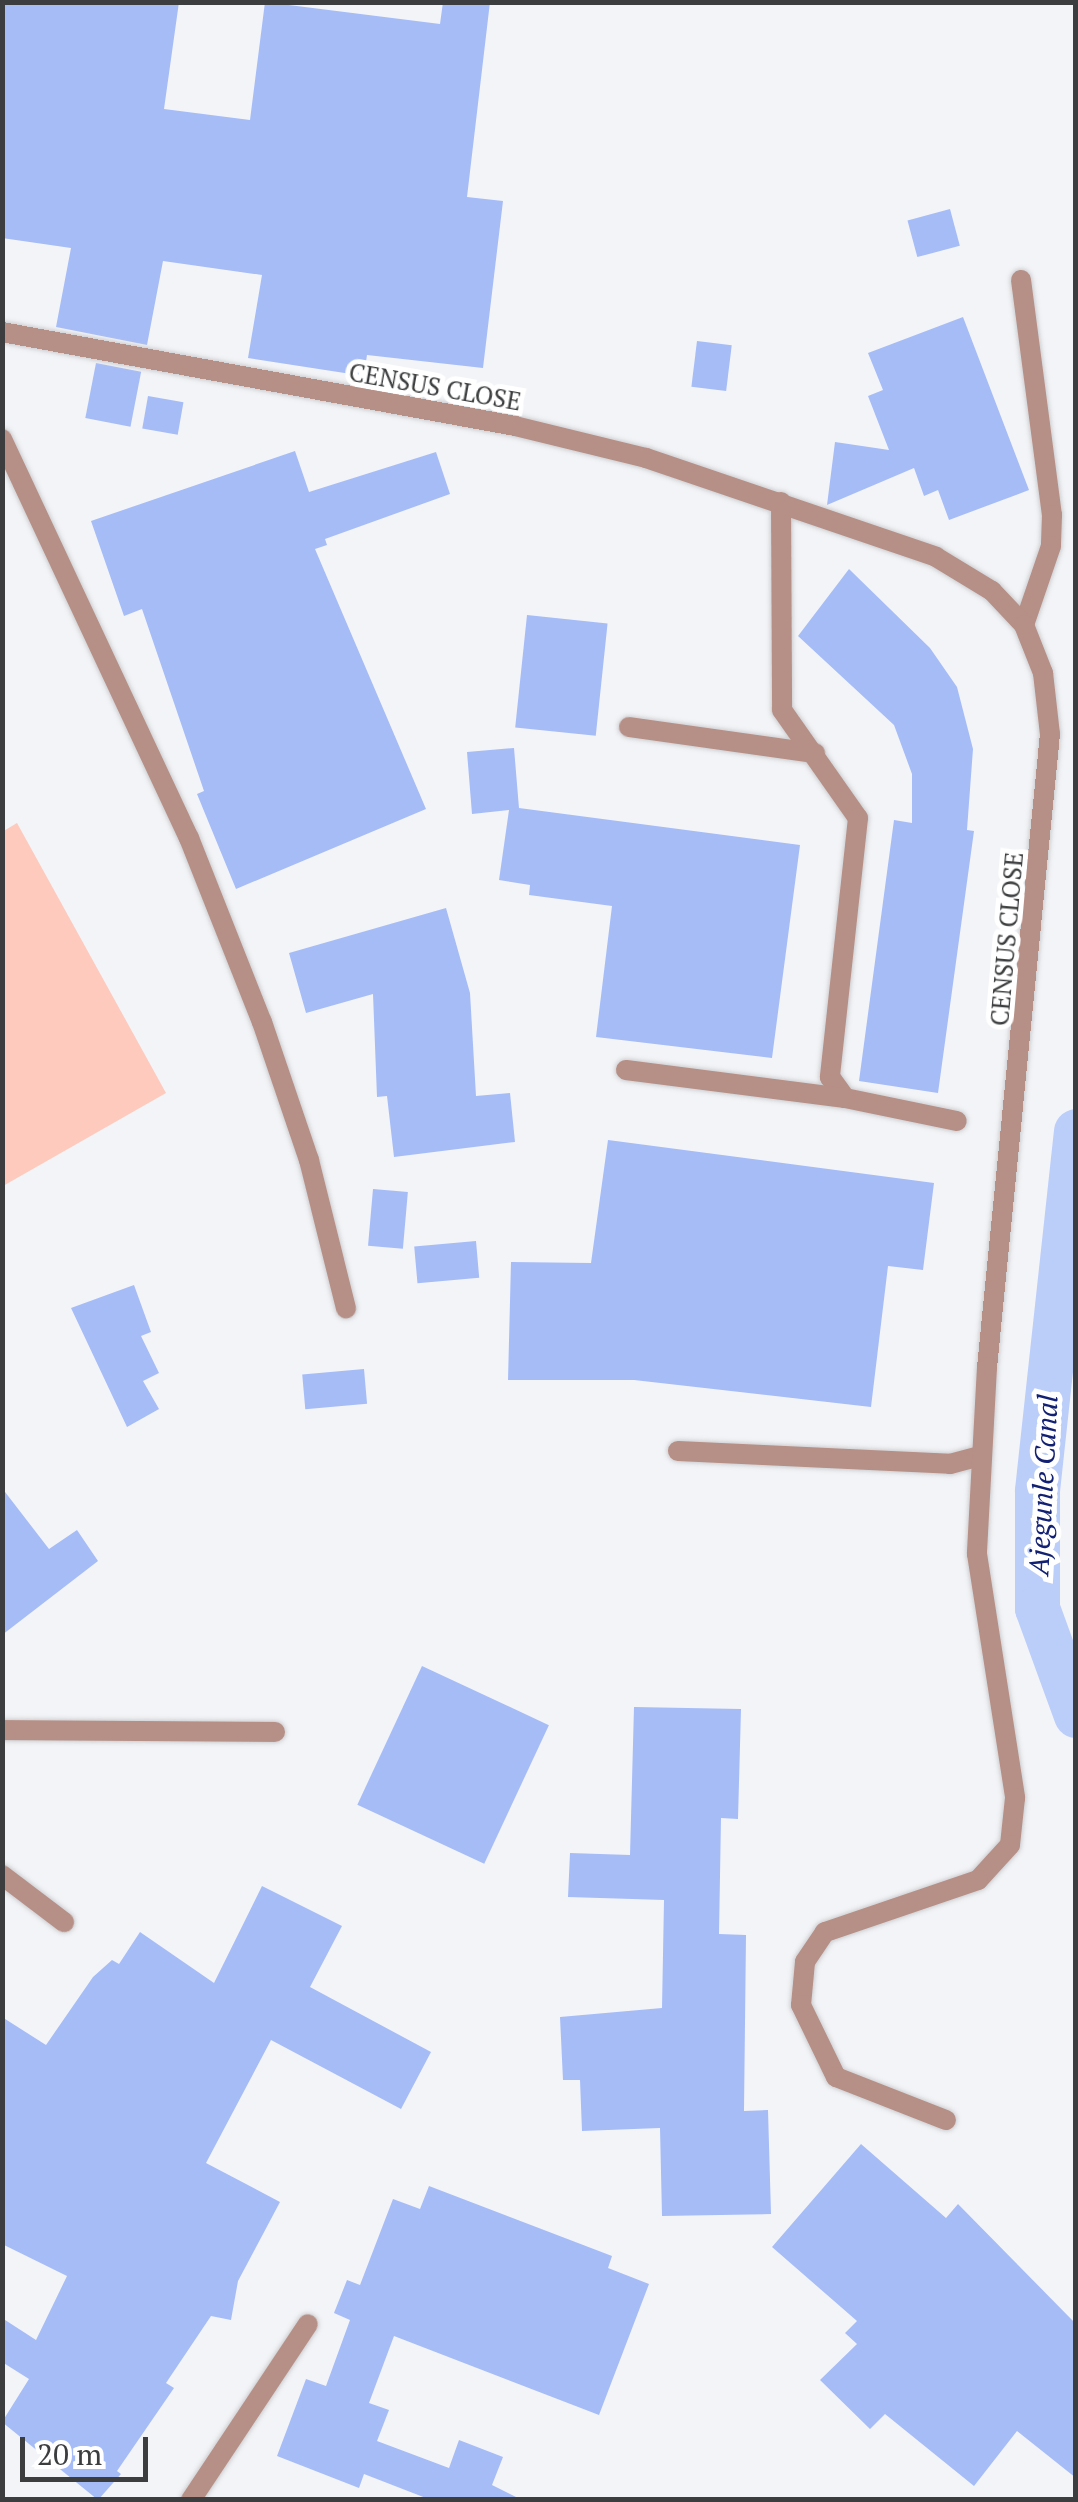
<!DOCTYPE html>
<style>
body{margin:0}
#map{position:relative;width:1078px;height:2502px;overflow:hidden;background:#f3f4f7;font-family:"PT Serif",serif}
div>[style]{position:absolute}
.green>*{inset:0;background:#fdcabd}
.canal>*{height:45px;margin:-22.5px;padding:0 22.5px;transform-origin:22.5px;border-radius:22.5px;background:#bbcdf9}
.building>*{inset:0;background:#a6bcf7;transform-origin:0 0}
.roads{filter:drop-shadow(0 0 2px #cecfd2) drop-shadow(0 0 2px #cecfd2)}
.service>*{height:20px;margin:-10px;padding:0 10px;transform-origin:10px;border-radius:10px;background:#b68f86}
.minor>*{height:20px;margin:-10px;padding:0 10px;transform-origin:10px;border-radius:10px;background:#b68f86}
span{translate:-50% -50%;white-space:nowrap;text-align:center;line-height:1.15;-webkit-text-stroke:10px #fff;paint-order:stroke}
.street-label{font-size:25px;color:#3c3d3e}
.water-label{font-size:28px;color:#132172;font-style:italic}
.frame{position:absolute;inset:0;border:5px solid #3c3d3e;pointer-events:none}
.scale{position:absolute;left:20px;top:2437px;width:128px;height:45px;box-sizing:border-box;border:5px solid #3c3d3e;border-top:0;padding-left:12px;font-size:30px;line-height:35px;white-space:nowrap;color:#3c3d3e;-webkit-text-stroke:8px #fff;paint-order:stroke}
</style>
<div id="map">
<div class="green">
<div style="clip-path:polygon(17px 823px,166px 1093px,3px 1186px,2px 832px)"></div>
</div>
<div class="canal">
<div style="left:1076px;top:1131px;width:362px;rotate:96.2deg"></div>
<div style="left:1037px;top:1491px;width:117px;rotate:90deg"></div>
<div style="left:1037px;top:1608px;width:114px;rotate:70deg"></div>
</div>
<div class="building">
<div style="clip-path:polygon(2px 2px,179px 2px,164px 109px,250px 120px,265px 2px,440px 24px,443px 2px,490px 2px,467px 197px,503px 201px,483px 368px,367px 355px,364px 376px,248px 358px,262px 275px,163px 261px,147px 345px,56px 327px,71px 248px,2px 238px)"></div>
<div style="left:950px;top:209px;width:38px;height:44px;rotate:75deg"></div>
<div style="clip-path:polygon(963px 317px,1029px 490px,949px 520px,938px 490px,924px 496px,914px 468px,827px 505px,835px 442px,889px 450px,868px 396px,883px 390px,868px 353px)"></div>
<div style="left:697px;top:341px;width:35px;height:46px;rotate:7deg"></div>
<div style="left:96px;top:363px;width:46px;height:56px;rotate:11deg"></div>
<div style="left:148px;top:396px;width:36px;height:33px;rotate:10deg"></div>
<div style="clip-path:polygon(295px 451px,309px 492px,436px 452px,450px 494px,325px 539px,327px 545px,315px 549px,426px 809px,236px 889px,197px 794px,204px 791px,142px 609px,124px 616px,91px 521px)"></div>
<div style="clip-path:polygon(849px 569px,930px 648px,957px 687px,973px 749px,967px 830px,974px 831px,938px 1093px,859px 1081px,894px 820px,912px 823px,912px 774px,894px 725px,798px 636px)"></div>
<div style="left:527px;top:615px;width:81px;height:113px;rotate:6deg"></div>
<div style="clip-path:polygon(514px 748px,519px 808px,800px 845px,772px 1058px,596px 1037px,612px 906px,529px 895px,530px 885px,499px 880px,509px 810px,472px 814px,467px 752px)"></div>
<div style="clip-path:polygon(446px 908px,470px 993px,476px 1096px,510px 1093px,515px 1142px,394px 1157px,387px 1096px,377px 1097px,373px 994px,306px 1013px,289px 953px)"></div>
<div style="clip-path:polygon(608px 1140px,934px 1183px,923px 1270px,888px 1266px,871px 1407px,634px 1380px,508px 1380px,511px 1262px,591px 1263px)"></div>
<div style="left:373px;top:1189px;width:35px;height:57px;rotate:5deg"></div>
<div style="left:476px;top:1241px;width:37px;height:62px;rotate:85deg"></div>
<div style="clip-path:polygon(134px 1285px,151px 1332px,141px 1336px,159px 1373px,143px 1381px,159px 1409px,127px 1427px,71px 1308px)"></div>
<div style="left:364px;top:1369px;width:35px;height:62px;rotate:85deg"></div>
<div style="clip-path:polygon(2px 1488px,49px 1549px,77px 1530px,98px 1561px,2px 1635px)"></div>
<div style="left:422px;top:1666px;width:140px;height:153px;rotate:25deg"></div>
<div style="clip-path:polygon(634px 1707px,741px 1709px,738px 1819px,721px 1818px,719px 1934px,746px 1935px,744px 2111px,768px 2110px,771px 2214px,662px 2216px,660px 2128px,582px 2131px,580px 2080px,563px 2080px,560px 2017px,662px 2008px,664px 1900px,568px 1897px,570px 1853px,630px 1855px)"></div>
<div style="clip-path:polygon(262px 1886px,342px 1926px,310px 1987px,431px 2052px,401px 2109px,271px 2040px,206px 2163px,280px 2202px,238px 2281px,231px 2320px,211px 2316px,166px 2383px,174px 2388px,117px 2471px,121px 2474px,98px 2500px,2px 2422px,29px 2379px,2px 2362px,2px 2318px,36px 2340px,67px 2276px,2px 2244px,2px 2017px,46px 2045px,93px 1977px,112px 1960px,119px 1964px,140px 1932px,214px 1983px)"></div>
<div style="clip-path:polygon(861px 2144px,946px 2218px,958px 2204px,1076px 2324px,1076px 2478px,1017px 2431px,974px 2486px,885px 2414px,870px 2429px,820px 2380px,857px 2344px,845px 2333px,857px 2321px,772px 2247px)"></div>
<div style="clip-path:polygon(429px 2186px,612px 2256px,608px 2268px,649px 2284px,599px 2415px,394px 2336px,369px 2403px,389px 2410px,377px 2441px,449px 2468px,459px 2440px,503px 2457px,492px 2485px,522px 2500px,431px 2500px,364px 2474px,359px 2488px,277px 2456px,306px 2379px,326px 2386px,350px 2320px,334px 2313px,347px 2280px,360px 2285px,393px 2199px,420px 2209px)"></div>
</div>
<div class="roads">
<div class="service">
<div style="left:1021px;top:280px;width:237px;rotate:82.5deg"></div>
<div style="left:1052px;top:515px;width:31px;rotate:92deg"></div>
<div style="left:1051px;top:546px;width:83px;rotate:108.9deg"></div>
<div style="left:781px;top:502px;width:208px;rotate:89.7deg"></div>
<div style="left:782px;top:710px;width:132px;rotate:54.9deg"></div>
<div style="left:858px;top:818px;width:261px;rotate:96.2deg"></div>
<div style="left:830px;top:1077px;width:26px;rotate:54deg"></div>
<div style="left:845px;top:1098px;width:114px;rotate:11.6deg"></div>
<div style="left:629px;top:727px;width:188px;rotate:8deg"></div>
<div style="left:626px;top:1070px;width:221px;rotate:7.3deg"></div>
<div style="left:678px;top:1451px;width:272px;rotate:2.7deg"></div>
<div style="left:950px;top:1464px;width:31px;rotate:-15deg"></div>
<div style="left:2px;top:1730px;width:273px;rotate:0.4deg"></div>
<div style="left:2px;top:1875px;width:78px;rotate:37.2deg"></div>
<div style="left:191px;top:2500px;width:211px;rotate:-56.4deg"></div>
</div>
<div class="minor">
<div style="left:2px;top:332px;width:522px;rotate:10.38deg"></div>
<div style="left:515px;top:426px;width:135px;rotate:13.7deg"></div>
<div style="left:646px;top:458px;width:306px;rotate:18.8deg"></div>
<div style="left:936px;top:557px;width:66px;rotate:31.3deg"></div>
<div style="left:992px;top:591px;width:47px;rotate:46.7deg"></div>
<div style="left:1024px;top:625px;width:52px;rotate:68.4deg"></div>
<div style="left:1043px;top:673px;width:61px;rotate:83.5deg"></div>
<div style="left:1050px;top:734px;width:636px;rotate:95.68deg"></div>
<div style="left:987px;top:1367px;width:187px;rotate:93.1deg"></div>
<div style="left:977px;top:1554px;width:247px;rotate:81.1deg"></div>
<div style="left:1015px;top:1798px;width:47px;rotate:96.1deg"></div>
<div style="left:1010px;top:1845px;width:47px;rotate:132.4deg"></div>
<div style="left:978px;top:1880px;width:162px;rotate:161.2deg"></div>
<div style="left:825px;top:1932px;width:36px;rotate:124deg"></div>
<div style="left:805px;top:1962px;width:43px;rotate:95.3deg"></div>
<div style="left:801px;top:2005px;width:80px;rotate:64.1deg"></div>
<div style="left:836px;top:2077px;width:118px;rotate:21.4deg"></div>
<div style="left:2px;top:439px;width:441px;rotate:64.9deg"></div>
<div style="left:189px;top:838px;width:198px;rotate:68.4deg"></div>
<div style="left:262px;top:1022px;width:146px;rotate:71.2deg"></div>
<div style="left:309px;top:1160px;width:153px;rotate:76deg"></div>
</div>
</div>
<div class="street-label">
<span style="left:435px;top:387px;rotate:10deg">CENSUS CLOSE</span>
<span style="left:1007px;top:939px;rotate:-85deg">CENSUS CLOSE</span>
</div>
<div class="water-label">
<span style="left:1043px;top:1485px;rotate:-87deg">Ajegunle Canal</span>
</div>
<div class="frame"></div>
<div class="scale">20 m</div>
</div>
